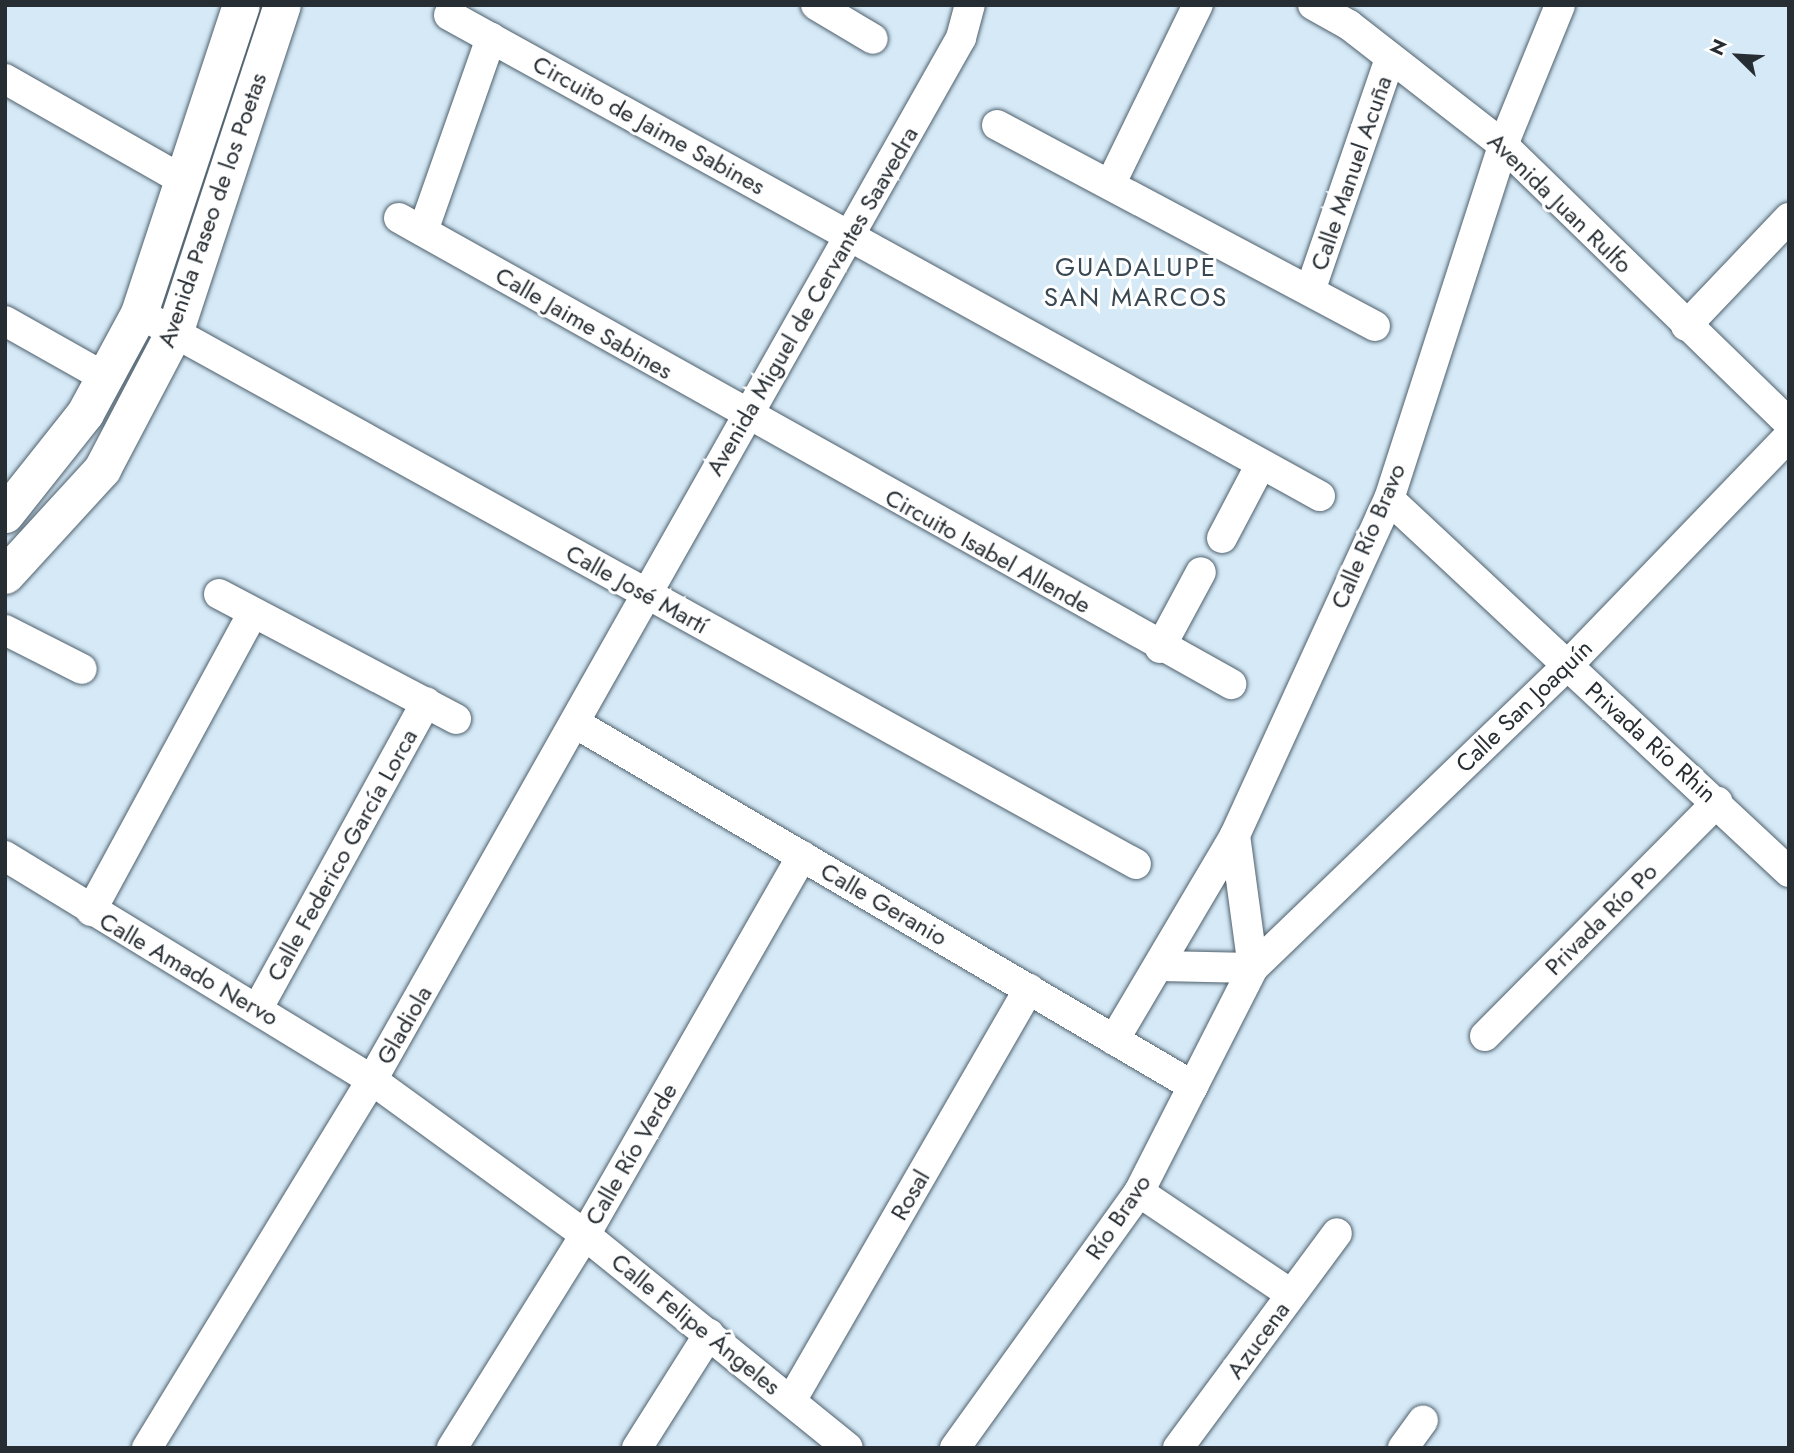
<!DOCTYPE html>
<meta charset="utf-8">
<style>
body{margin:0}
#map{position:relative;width:1794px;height:1453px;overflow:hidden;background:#d5e9f7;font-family:Jost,sans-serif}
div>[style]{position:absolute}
.roads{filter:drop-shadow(0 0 2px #4f606c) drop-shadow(0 0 2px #4f606c)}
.minor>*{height:30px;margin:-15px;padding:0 15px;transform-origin:15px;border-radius:15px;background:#fff}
.tertiary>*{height:37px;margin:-18.5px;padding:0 18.5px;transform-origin:18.5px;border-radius:18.5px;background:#fff}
span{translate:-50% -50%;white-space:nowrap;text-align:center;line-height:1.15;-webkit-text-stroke:6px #fff;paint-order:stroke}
.street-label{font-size:24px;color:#272e33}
.neighbourhood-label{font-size:26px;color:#384854;letter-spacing:2px}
.frame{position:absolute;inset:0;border:7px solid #272e33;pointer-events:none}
.north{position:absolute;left:1703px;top:21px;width:70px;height:70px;-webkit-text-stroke:5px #fff;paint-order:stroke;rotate:294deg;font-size:19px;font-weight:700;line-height:28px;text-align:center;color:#272e33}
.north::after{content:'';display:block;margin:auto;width:24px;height:32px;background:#272e33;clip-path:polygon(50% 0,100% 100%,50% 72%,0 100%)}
</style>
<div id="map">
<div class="roads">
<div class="minor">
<div style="left:816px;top:5px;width:66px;rotate:30.8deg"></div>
<div style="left:1313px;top:5px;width:41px;rotate:29.1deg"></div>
<div style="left:1349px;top:25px;width:195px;rotate:37.9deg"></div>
<div style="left:1503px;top:145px;width:399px;rotate:44.2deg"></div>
<div style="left:449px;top:15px;width:995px;rotate:28.91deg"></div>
<div style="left:5px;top:79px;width:202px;rotate:29.6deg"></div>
<div style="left:997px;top:125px;width:428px;rotate:28deg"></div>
<div style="left:1111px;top:183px;width:198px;rotate:-64deg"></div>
<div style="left:399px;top:218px;width:954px;rotate:29.25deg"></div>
<div style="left:423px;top:231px;width:205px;rotate:-70.6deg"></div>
<div style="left:1311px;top:288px;width:243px;rotate:-71deg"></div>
<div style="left:139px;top:313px;width:1139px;rotate:28.93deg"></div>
<div style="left:5px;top:321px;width:116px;rotate:29.4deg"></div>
<div style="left:1686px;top:326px;width:149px;rotate:-46.4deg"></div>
<div style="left:1389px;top:499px;width:547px;rotate:43deg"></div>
<div style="left:1222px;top:538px;width:81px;rotate:-62.2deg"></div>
<div style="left:219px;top:594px;width:268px;rotate:27.8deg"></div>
<div style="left:5px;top:630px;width:86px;rotate:26.9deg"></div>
<div style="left:1160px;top:648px;width:86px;rotate:-61.7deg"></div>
<div style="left:575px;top:723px;width:717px;rotate:30.43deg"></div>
<div style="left:1235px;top:835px;width:134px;rotate:82.3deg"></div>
<div style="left:5px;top:856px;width:430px;rotate:31.4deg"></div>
<div style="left:372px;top:1080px;width:263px;rotate:36deg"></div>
<div style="left:585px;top:1235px;width:338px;rotate:39deg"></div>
<div style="left:91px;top:911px;width:339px;rotate:-61.5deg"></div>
<div style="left:1160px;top:966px;width:93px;rotate:1.2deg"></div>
<div style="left:258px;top:1008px;width:349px;rotate:-61.2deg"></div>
<div style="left:1485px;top:1036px;width:330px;rotate:-45.2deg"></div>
<div style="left:1114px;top:1040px;width:238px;rotate:-59.4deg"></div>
<div style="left:1235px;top:835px;width:370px;rotate:-65.4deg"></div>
<div style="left:1389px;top:499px;width:372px;rotate:-72.1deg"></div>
<div style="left:1503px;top:145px;width:151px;rotate:-67.8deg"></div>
<div style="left:1139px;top:1192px;width:183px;rotate:33.9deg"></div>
<div style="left:791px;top:1401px;width:476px;rotate:-60deg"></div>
<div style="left:147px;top:1448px;width:431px;rotate:-58.6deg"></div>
<div style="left:372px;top:1080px;width:1197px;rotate:-60.52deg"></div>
<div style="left:961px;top:38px;width:34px;rotate:-75deg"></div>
<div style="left:452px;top:1448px;width:251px;rotate:-58deg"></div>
<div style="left:585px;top:1235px;width:437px;rotate:-60.2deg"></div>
<div style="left:637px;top:1448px;width:135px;rotate:-57.7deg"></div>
<div style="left:955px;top:1448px;width:315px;rotate:-54.3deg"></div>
<div style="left:1139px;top:1192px;width:251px;rotate:-63deg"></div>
<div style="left:1253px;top:968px;width:436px;rotate:-43.9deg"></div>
<div style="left:1567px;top:666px;width:320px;rotate:-46deg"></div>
<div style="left:1178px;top:1448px;width:267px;rotate:-53.5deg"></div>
<div style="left:1403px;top:1448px;width:34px;rotate:-54deg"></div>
</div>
<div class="tertiary">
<div style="left:5px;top:514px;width:129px;rotate:-51.6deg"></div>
<div style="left:85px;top:413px;width:114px;rotate:-61.6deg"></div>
<div style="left:139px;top:313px;width:324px;rotate:-71.7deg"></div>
<div style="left:5px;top:575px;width:144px;rotate:-47.5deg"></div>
<div style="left:102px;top:469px;width:157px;rotate:-62.3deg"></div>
<div style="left:175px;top:330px;width:342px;rotate:-71.8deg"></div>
</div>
</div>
<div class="street-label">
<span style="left:649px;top:125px;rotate:29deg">Circuito de Jaime Sabines</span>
<span style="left:1351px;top:173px;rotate:-71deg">Calle Manuel Acuña</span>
<span style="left:1560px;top:203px;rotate:44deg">Avenida Juan Rulfo</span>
<span style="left:212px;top:210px;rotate:-71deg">Avenida Paseo de los Poetas</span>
<span style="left:812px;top:301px;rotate:-60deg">Avenida Miguel de Cervantes Saavedra</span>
<span style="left:584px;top:323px;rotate:30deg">Calle Jaime Sabines</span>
<span style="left:1368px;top:536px;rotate:-67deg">Calle Río Bravo</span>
<span style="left:988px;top:551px;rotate:29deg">Circuito Isabel Allende</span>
<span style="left:637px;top:589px;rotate:29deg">Calle José Martí</span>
<span style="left:1524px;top:706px;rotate:-44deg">Calle San Joaquín</span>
<span style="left:1651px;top:742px;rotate:42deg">Privada Río Rhin</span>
<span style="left:342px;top:855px;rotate:-61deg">Calle Federico García Lorca</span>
<span style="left:884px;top:904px;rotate:30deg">Calle Geranio</span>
<span style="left:1601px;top:919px;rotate:-45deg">Privada Río Po</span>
<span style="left:189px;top:969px;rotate:30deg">Calle Amado Nervo</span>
<span style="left:404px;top:1025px;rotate:-60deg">Gladiola</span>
<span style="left:631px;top:1154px;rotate:-60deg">Calle Río Verde</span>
<span style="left:910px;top:1195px;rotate:-60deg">Rosal</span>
<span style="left:1118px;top:1217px;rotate:-56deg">Río Bravo</span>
<span style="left:696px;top:1324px;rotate:39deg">Calle Felipe Ángeles</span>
<span style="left:1258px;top:1340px;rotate:-54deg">Azucena</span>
</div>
<div class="neighbourhood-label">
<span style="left:1136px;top:283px">GUADALUPE<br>SAN MARCOS</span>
</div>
<div class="frame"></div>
<div class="north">N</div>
</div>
